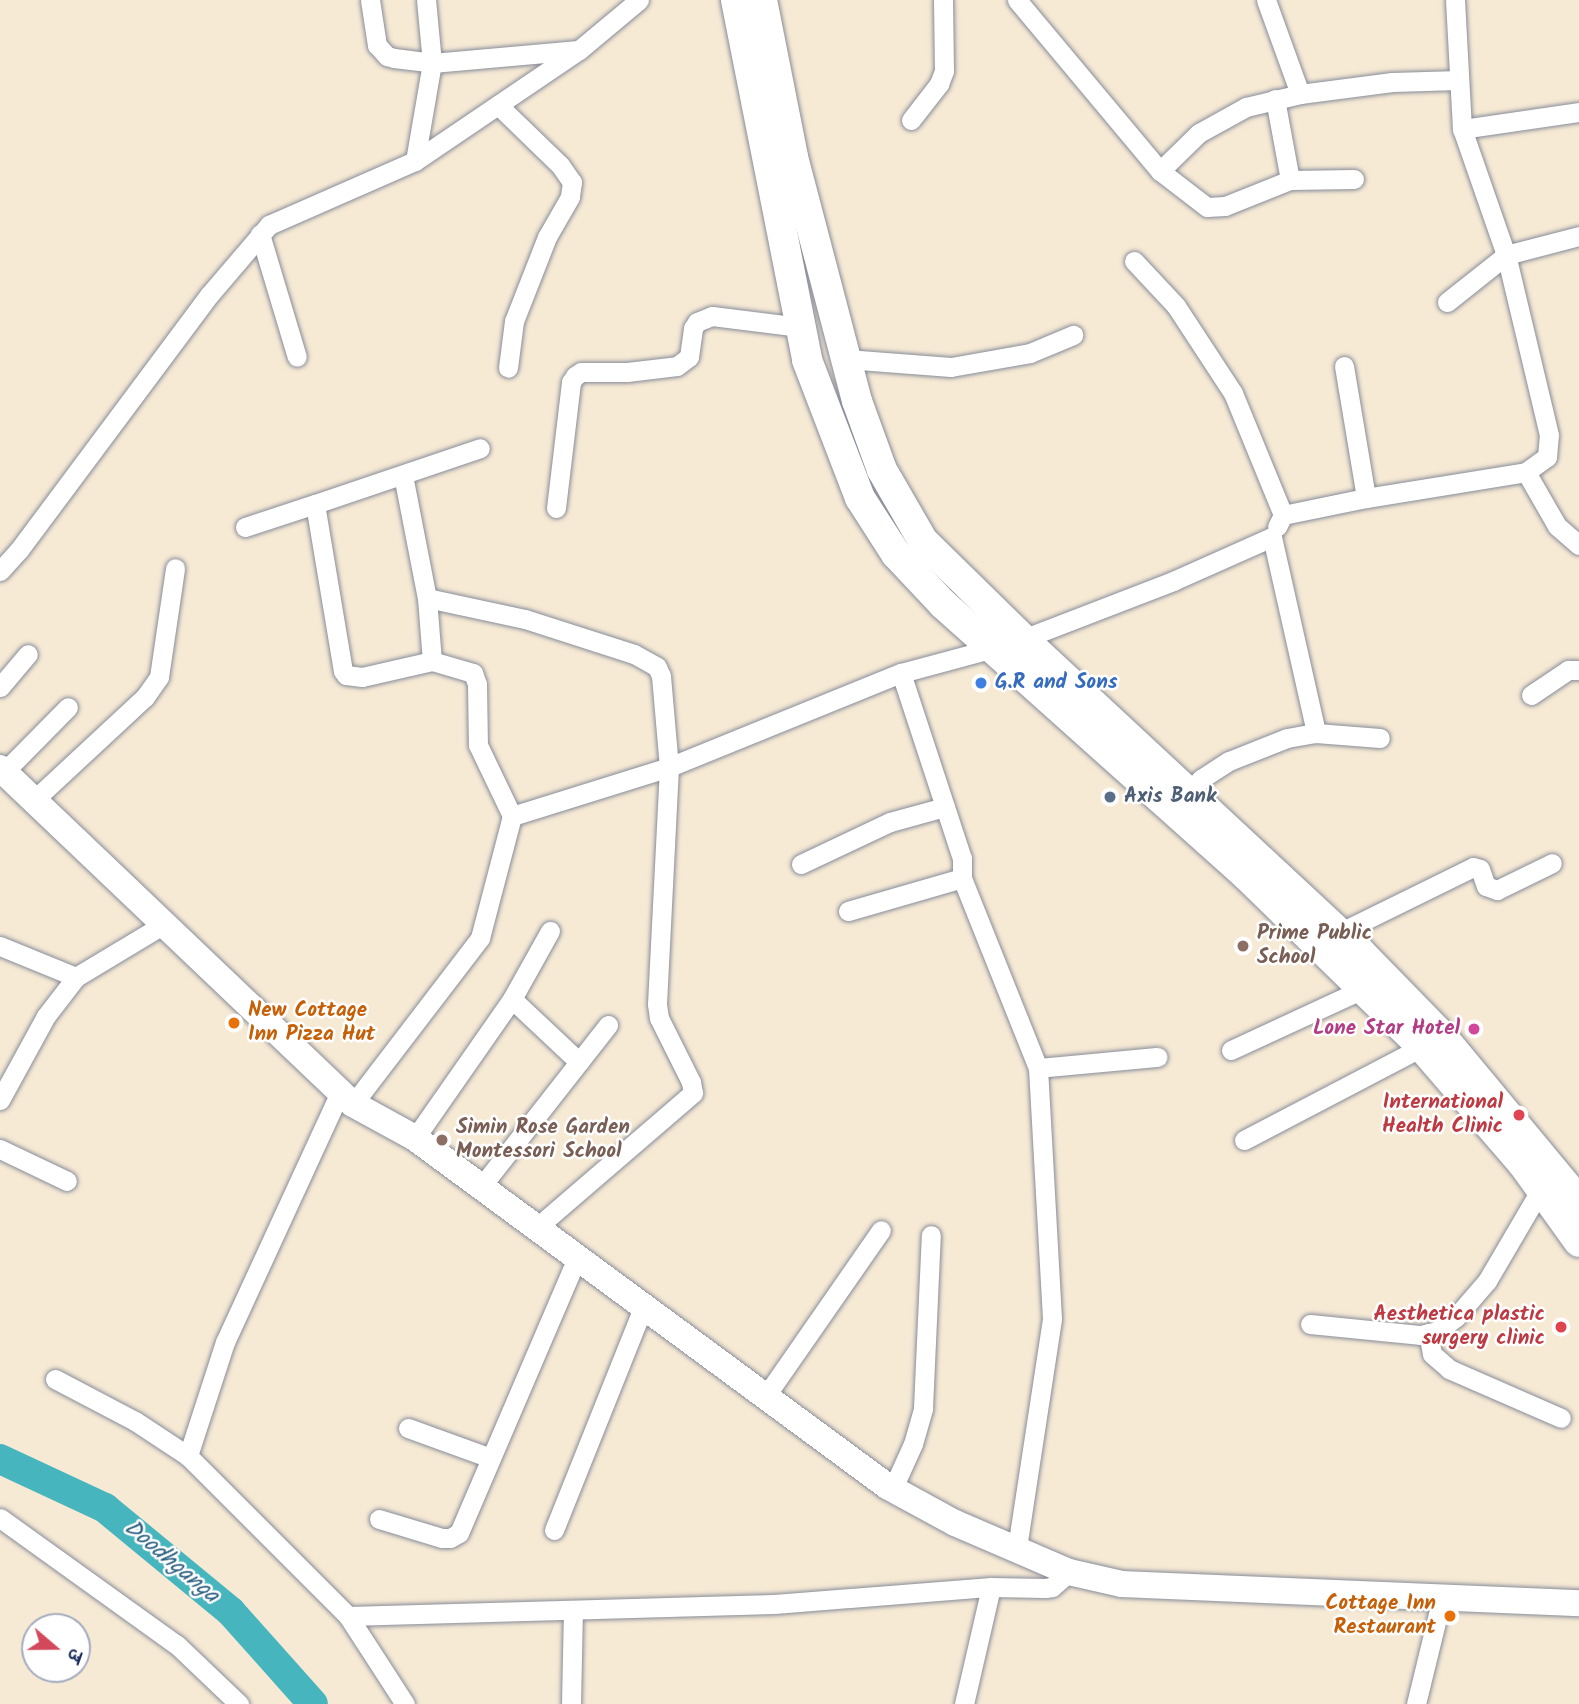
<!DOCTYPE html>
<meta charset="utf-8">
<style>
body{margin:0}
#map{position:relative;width:1579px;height:1704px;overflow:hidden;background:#f6ead5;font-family:Kalam,"Playpen Sans Deva",sans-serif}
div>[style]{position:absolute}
.river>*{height:30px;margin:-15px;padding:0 15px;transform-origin:15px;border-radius:15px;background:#46b5be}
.roads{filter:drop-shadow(0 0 2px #888c9a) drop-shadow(0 0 2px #888c9a)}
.street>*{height:19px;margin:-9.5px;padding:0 9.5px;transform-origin:9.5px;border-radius:9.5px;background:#fff}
.secondary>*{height:26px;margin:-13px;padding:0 13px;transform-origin:13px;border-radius:13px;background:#fff}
.primary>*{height:30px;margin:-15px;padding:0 15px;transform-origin:15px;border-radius:15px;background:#fff}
.dots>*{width:19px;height:19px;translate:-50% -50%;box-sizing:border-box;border:4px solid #fff;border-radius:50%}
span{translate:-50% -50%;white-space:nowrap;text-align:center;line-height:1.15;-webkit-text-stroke:5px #fff;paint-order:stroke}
.shop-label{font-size:21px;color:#366cbe;font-weight:700}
.left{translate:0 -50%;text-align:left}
.service-label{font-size:21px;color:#4e5e75;font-weight:700}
.education-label{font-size:21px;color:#785e54;font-weight:700}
.food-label{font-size:21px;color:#c56008;font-weight:700}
.right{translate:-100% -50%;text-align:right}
.hotel-label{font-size:21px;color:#b23c85;font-weight:700}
.health-label{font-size:21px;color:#be3a42;font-weight:700}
.water-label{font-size:23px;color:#2a5e80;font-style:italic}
.north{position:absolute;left:21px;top:1613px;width:70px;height:70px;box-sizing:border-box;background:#fff;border:2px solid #a4acbf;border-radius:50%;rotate:110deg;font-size:19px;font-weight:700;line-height:28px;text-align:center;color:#1b2f5e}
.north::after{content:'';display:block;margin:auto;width:24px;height:32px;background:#d1495b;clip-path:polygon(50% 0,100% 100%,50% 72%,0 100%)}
</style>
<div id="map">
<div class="river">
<div style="left:0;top:1459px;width:116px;rotate:25deg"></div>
<div style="left:105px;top:1508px;width:163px;rotate:39.5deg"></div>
<div style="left:231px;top:1612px;width:123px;rotate:48.3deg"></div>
</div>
<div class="roads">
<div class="street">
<div style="left:370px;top:0;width:46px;rotate:81.2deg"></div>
<div style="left:377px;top:45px;width:15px;rotate:48deg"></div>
<div style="left:387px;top:56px;width:7px;rotate:16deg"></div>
<div style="left:394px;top:58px;width:38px;rotate:7deg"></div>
<div style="left:432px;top:63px;width:147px;rotate:-5.1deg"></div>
<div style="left:1017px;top:0;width:223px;rotate:50.1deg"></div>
<div style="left:1160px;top:171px;width:59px;rotate:37.5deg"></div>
<div style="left:1207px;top:207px;width:18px;rotate:-3deg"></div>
<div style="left:1225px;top:206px;width:70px;rotate:-21.8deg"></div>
<div style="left:1290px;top:180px;width:64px;rotate:-0.9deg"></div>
<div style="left:1266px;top:0;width:100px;rotate:70.1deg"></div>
<div style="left:1275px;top:99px;width:82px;rotate:79.5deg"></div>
<div style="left:498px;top:105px;width:86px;rotate:44.1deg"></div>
<div style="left:560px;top:165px;width:21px;rotate:55deg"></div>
<div style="left:572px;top:182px;width:15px;rotate:98deg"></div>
<div style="left:570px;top:197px;width:46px;rotate:119.9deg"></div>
<div style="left:547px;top:237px;width:90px;rotate:111.4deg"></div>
<div style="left:514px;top:321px;width:47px;rotate:97.3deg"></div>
<div style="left:911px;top:120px;width:46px;rotate:-52.1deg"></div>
<div style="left:939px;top:84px;width:14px;rotate:-69deg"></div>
<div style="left:944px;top:71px;width:71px;rotate:-90.8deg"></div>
<div style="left:1462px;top:129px;width:118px;rotate:-8.3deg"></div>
<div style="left:415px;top:161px;width:99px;rotate:-80.2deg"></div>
<div style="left:432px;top:63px;width:63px;rotate:-95.4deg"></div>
<div style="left:1160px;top:171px;width:54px;rotate:-44.3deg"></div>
<div style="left:1199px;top:133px;width:54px;rotate:-29deg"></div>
<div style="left:1246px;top:107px;width:56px;rotate:-13.5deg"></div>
<div style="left:1300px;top:94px;width:93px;rotate:-7.4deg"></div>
<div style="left:1392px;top:82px;width:67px;rotate:-1.7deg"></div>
<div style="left:260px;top:234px;width:128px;rotate:73.3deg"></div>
<div style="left:1134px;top:261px;width:62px;rotate:47deg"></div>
<div style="left:1176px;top:306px;width:104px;rotate:56.8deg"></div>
<div style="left:1233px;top:393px;width:132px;rotate:67.7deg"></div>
<div style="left:1283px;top:515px;width:13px;rotate:117deg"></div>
<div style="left:1447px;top:302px;width:75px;rotate:-38.5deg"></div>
<div style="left:1506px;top:255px;width:75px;rotate:-14.6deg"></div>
<div style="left:846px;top:359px;width:105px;rotate:4.4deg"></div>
<div style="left:951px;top:367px;width:80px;rotate:-10deg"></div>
<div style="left:1030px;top:353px;width:47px;rotate:-22.7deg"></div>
<div style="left:1344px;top:366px;width:134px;rotate:80.5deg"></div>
<div style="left:1526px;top:472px;width:62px;rotate:60.1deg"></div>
<div style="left:1557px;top:526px;width:29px;rotate:41deg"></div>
<div style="left:403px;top:475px;width:125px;rotate:79deg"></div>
<div style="left:427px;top:598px;width:63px;rotate:85.5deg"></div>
<div style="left:315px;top:504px;width:174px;rotate:-18.7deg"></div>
<div style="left:556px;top:508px;width:127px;rotate:-83.2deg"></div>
<div style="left:571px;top:382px;width:7px;rotate:-56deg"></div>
<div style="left:575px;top:376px;width:7px;rotate:-34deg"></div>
<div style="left:581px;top:372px;width:46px"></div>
<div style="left:627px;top:372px;width:50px;rotate:-6.8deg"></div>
<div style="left:677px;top:366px;width:15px;rotate:-37deg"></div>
<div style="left:689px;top:357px;width:29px;rotate:-82deg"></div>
<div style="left:693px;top:328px;width:7px;rotate:-56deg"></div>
<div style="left:697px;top:322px;width:16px;rotate:-22deg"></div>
<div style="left:712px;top:316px;width:89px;rotate:7.1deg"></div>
<div style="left:1283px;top:515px;width:85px;rotate:-11.6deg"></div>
<div style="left:1366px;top:498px;width:162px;rotate:-9.2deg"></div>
<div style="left:1526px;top:472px;width:26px;rotate:-36deg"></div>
<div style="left:1547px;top:457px;width:22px;rotate:-85deg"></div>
<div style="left:1549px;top:435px;width:185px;rotate:-103.4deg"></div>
<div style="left:1506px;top:255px;width:133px;rotate:-109.2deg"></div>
<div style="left:1462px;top:129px;width:129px;rotate:-93.1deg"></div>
<div style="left:245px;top:527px;width:74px;rotate:-18.2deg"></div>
<div style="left:315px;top:504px;width:169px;rotate:80.5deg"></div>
<div style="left:343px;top:671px;width:5px;rotate:53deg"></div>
<div style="left:346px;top:675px;width:16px;rotate:7deg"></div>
<div style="left:362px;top:677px;width:72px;rotate:-12.9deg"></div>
<div style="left:432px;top:661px;width:43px;rotate:16.3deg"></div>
<div style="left:473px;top:673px;width:12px;rotate:70deg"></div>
<div style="left:477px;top:684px;width:61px;rotate:89.1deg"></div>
<div style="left:478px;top:745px;width:79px;rotate:64.4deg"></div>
<div style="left:512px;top:816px;width:126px;rotate:104.7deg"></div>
<div style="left:480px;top:938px;width:209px;rotate:127.4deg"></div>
<div style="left:0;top:571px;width:28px;rotate:-48deg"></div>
<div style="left:19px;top:550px;width:319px;rotate:-53.3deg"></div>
<div style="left:210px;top:294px;width:91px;rotate:-49.5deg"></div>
<div style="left:269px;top:225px;width:159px;rotate:-23.7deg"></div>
<div style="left:415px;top:161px;width:198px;rotate:-34.1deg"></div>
<div style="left:579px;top:50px;width:78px;rotate:-39.8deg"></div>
<div style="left:427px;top:598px;width:100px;rotate:12.1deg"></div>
<div style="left:525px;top:619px;width:114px;rotate:17.8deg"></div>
<div style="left:634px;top:654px;width:26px;rotate:29deg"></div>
<div style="left:657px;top:667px;width:10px;rotate:66deg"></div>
<div style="left:661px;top:676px;width:91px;rotate:85deg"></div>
<div style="left:669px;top:767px;width:237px;rotate:92.9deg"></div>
<div style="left:657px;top:1004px;width:14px;rotate:82deg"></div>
<div style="left:659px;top:1018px;width:72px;rotate:63.4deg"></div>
<div style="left:691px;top:1082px;width:11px;rotate:80deg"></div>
<div style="left:693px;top:1093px;width:207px;rotate:139.3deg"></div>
<div style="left:1023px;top:639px;width:161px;rotate:-21.1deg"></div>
<div style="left:1173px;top:581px;width:108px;rotate:-24deg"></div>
<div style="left:1272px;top:537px;width:201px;rotate:77.3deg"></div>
<div style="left:901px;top:673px;width:195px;rotate:71.8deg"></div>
<div style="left:962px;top:858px;width:20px;rotate:90deg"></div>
<div style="left:962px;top:878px;width:205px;rotate:68.2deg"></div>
<div style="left:1038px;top:1068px;width:251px;rotate:86.8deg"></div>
<div style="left:1052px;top:1319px;width:232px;rotate:98.7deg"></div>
<div style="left:0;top:687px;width:43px;rotate:-49.7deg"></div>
<div style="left:1531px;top:695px;width:45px;rotate:-34deg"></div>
<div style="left:1568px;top:670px;width:11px"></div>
<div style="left:4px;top:772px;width:91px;rotate:-45.4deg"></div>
<div style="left:1189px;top:792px;width:18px;rotate:-47deg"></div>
<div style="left:1201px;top:779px;width:33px;rotate:-33deg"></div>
<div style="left:1229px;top:761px;width:62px;rotate:-21.6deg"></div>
<div style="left:1287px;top:738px;width:29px;rotate:-10deg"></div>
<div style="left:1316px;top:733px;width:64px;rotate:4.5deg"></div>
<div style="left:34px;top:800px;width:151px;rotate:-42.9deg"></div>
<div style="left:145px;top:697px;width:24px;rotate:-55deg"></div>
<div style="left:159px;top:677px;width:110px;rotate:-81.6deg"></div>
<div style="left:512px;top:816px;width:164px;rotate:-17.3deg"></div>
<div style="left:669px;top:767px;width:250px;rotate:-22.1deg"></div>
<div style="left:901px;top:673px;width:96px;rotate:-15deg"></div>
<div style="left:801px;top:864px;width:98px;rotate:-25.3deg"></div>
<div style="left:890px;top:822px;width:57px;rotate:-15.3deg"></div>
<div style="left:848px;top:911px;width:119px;rotate:-16.1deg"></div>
<div style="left:1339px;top:933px;width:149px;rotate:-26.2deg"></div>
<div style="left:1473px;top:867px;width:7px;rotate:16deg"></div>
<div style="left:1480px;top:869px;width:18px;rotate:71deg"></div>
<div style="left:1486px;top:886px;width:12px;rotate:20deg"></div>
<div style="left:1497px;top:890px;width:61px;rotate:-26.1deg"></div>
<div style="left:0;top:946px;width:82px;rotate:22.2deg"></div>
<div style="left:512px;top:999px;width:92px;rotate:43.2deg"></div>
<div style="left:1231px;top:1050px;width:145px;rotate:-24.8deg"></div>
<div style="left:1038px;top:1068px;width:120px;rotate:-5.3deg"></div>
<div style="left:341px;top:1090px;width:277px;rotate:114.7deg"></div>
<div style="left:225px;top:1342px;width:120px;rotate:108deg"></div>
<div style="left:188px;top:1456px;width:226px;rotate:45deg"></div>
<div style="left:348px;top:1616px;width:426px;rotate:-1.6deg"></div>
<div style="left:774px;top:1604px;width:218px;rotate:-4.5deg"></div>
<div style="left:991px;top:1587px;width:54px;rotate:1.1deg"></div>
<div style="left:1045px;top:1588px;width:7px;rotate:-8deg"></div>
<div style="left:1052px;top:1587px;width:23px;rotate:-41deg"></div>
<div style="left:0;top:1100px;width:96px;rotate:-61.3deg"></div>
<div style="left:46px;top:1016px;width:49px;rotate:-52.4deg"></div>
<div style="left:76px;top:977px;width:105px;rotate:-31deg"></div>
<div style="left:415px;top:1138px;width:169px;rotate:-55.1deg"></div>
<div style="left:512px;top:999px;width:78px;rotate:-60.8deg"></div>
<div style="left:1244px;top:1140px;width:201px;rotate:-27.6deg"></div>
<div style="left:0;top:1149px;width:74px;rotate:25.5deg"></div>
<div style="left:481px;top:1187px;width:206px;rotate:-51.9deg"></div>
<div style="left:1310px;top:1324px;width:112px;rotate:5.7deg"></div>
<div style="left:1421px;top:1335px;width:16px;rotate:-14deg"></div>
<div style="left:1437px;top:1331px;width:24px;rotate:-36deg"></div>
<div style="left:1456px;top:1317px;width:48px;rotate:-49.3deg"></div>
<div style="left:1487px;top:1281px;width:107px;rotate:-59.6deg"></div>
<div style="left:1428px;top:1333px;width:21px;rotate:79deg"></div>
<div style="left:1432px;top:1354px;width:23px;rotate:41deg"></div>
<div style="left:1449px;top:1369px;width:122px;rotate:23.6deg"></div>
<div style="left:55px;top:1379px;width:90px;rotate:27.7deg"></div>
<div style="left:135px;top:1421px;width:64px;rotate:33.4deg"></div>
<div style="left:765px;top:1397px;width:203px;rotate:-55.2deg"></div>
<div style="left:408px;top:1428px;width:88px;rotate:19.9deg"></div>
<div style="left:893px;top:1488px;width:48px;rotate:-65.6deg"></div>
<div style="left:913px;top:1444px;width:37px;rotate:-74deg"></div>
<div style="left:923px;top:1408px;width:173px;rotate:-87.4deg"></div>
<div style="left:0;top:1518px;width:218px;rotate:35.7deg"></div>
<div style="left:177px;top:1645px;width:86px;rotate:43.6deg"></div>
<div style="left:379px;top:1519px;width:66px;rotate:16.8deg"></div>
<div style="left:442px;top:1538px;width:8px"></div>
<div style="left:450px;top:1538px;width:10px;rotate:-29deg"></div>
<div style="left:459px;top:1533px;width:299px;rotate:-66.8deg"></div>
<div style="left:554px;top:1530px;width:240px;rotate:-68.2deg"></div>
<div style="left:348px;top:1616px;width:105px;rotate:57.1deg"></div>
<div style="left:571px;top:1704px;width:94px;rotate:-88.8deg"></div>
<div style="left:964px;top:1704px;width:120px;rotate:-77deg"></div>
<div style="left:1416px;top:1704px;width:110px;rotate:-76.3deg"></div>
</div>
<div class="secondary">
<div style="left:0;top:768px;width:487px;rotate:43.6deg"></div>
<div style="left:353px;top:1104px;width:71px;rotate:28.7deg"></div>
<div style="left:415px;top:1138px;width:586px;rotate:36.4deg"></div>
<div style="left:887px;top:1486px;width:77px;rotate:28.6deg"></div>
<div style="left:955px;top:1523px;width:124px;rotate:23.3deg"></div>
<div style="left:1069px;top:1572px;width:54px;rotate:12.8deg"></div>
<div style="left:1122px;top:1584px;width:457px;rotate:2.4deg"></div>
</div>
<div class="primary">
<div style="left:736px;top:0;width:367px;rotate:78.8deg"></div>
<div style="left:807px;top:360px;width:148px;rotate:69deg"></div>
<div style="left:860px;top:498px;width:67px;rotate:57.3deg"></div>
<div style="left:896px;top:554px;width:69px;rotate:46.8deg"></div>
<div style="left:943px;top:604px;width:408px;rotate:41.8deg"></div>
<div style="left:1247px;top:876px;width:245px;rotate:44.3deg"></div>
<div style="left:1422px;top:1047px;width:155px;rotate:49.2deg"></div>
<div style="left:1523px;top:1164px;width:96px;rotate:54.3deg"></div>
<div style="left:762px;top:0;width:160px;rotate:78.8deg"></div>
<div style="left:793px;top:157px;width:252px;rotate:75.3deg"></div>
<div style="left:857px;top:401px;width:73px;rotate:70.1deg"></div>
<div style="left:882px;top:470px;width:82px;rotate:60deg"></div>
<div style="left:923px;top:541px;width:140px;rotate:44.4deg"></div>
<div style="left:1023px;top:639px;width:459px;rotate:42.9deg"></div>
<div style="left:1359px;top:951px;width:117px;rotate:45.7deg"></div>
<div style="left:1441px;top:1035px;width:216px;rotate:50.3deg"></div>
</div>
</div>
<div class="dots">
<div style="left:981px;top:683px;background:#3f7fe0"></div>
<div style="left:1110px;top:797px;background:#5c6f8a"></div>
<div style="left:1243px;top:946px;background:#8d6e63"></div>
<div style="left:234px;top:1023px;background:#e8710a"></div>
<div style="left:1474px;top:1029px;background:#d1479c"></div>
<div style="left:1519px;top:1115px;background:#e0444e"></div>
<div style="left:442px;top:1140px;background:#8d6e63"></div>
<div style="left:1561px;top:1327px;background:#e0444e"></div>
<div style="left:1450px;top:1616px;background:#e8710a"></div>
</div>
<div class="shop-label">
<span class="left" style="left:995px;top:683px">G.R and Sons</span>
</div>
<div class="service-label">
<span class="left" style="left:1124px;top:797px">Axis Bank</span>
</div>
<div class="education-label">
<span class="left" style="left:1257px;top:946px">Prime Public<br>School</span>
<span class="left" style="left:456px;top:1140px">Simin Rose Garden<br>Montessori School</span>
</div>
<div class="food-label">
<span class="left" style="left:248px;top:1023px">New Cottage<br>Inn Pizza Hut</span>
<span class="right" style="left:1436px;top:1616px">Cottage Inn<br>Restaurant</span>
</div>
<div class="hotel-label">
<span class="right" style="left:1460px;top:1029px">Lone Star Hotel</span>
</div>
<div class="health-label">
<span class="right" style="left:1503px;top:1115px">International<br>Health Clinic</span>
<span class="right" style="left:1545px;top:1327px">Aesthetica plastic<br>surgery clinic</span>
</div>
<div class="water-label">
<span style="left:171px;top:1562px;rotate:40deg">Doodhganga</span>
</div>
<div class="north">उ</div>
</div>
